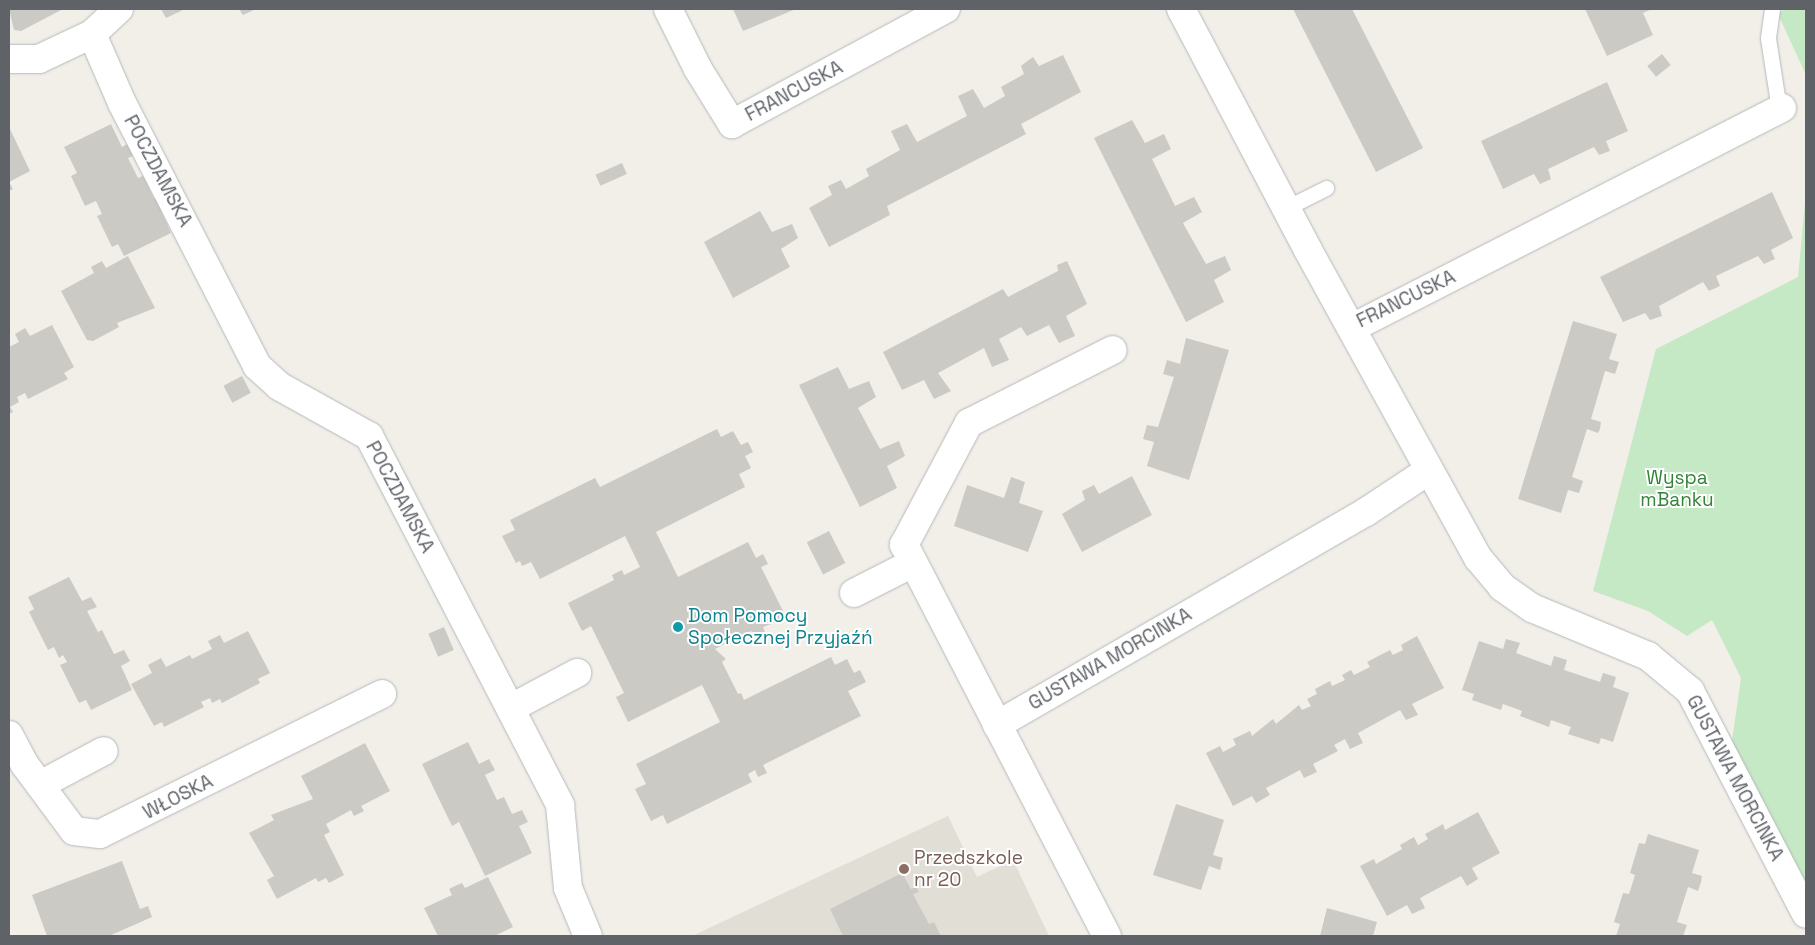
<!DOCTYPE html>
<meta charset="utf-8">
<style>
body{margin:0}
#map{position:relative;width:1815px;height:945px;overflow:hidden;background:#f1efe8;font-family:"Space Grotesk",sans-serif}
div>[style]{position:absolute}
.education>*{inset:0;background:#e1ded6}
.green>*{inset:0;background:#c5e8c5}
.building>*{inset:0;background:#cccac5;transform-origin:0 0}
.roads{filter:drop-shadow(0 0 1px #b5b8bc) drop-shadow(0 0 1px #b5b8bc)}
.service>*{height:15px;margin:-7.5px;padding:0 7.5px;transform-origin:7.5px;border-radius:7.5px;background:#fff}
.minor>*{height:28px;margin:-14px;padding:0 14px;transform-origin:14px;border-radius:14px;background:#fff}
.dots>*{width:14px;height:14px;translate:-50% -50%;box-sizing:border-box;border:2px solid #fff;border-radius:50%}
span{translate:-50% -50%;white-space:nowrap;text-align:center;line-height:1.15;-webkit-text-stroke:4px #fff;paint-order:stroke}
.street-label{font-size:19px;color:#5f6368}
.park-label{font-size:19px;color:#348238}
.culture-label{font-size:19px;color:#0d838f}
.left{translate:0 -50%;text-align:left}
.education-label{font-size:19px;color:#785e54}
.frame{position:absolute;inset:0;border:10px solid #5f6368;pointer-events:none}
</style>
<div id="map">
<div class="education">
<div style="clip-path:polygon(948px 816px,977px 877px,1013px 860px,1049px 936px,692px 936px)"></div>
</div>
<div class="green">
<div style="clip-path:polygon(1785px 9px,1806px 9px,1806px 75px,1778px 14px)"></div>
<div style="clip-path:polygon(1806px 193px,1806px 904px,1731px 748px,1741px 678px,1712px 620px,1687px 636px,1648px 611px,1593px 591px,1656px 349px,1798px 277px)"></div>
</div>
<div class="building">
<div style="clip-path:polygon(9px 9px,63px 9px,21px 31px,14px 30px)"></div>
<div style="clip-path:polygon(161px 9px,185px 9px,166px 18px)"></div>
<div style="clip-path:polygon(239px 9px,256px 9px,243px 15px)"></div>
<div style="clip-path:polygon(733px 9px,796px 9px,743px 31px)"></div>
<div style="clip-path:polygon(1293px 9px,1352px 9px,1423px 148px,1376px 172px)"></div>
<div style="clip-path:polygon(1585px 9px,1652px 9px,1643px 13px,1653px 35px,1607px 56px)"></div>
<div style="left:1662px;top:54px;width:14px;height:19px;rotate:51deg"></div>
<div style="clip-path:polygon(1063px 55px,1081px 92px,1021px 124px,1026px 134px,887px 206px,890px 215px,829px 247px,809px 208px,832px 195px,828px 186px,841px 180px,846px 189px,869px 176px,866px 169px,900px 150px,891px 131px,907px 124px,917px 142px,967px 116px,958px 96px,973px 89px,984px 108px,1005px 96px,1001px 87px,1024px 74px,1021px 66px,1026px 62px,1033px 57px,1039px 66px)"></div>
<div style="clip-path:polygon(1607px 82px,1628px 131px,1606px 141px,1610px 151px,1599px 155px,1594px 147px,1548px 169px,1551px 179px,1540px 184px,1534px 174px,1503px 189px,1481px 141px)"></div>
<div style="clip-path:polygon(1132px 120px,1145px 143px,1164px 134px,1171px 149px,1152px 159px,1175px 206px,1194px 197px,1202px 212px,1183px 223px,1206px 264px,1225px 256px,1231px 270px,1214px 280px,1224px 302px,1186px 322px,1094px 138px)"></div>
<div style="clip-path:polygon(111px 124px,122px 147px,127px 144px,133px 156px,128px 158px,138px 178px,143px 176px,154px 199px,159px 196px,165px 209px,161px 211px,171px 233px,124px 256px,118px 244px,112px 247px,97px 216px,102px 214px,96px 201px,85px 206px,71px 176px,77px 173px,64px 147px)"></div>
<div style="clip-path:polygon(9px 127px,30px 171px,9px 182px,13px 189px,9px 191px)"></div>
<div style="left:622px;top:163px;width:12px;height:29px;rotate:66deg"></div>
<div style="clip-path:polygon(1772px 192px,1793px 238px,1771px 250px,1775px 259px,1764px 264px,1758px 256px,1716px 276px,1720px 286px,1709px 291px,1703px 282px,1659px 306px,1662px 316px,1650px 320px,1645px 313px,1623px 322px,1600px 277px)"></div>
<div style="clip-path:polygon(760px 211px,772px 232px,792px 224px,798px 238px,781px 249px,790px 267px,733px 298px,704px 242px)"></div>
<div style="clip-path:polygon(128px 256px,155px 308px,117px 323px,119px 327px,93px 341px,87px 340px,61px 291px,94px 273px,91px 267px,102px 261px,106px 268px)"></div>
<div style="clip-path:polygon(1067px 261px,1087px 304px,1066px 316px,1075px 336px,1059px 343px,1049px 325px,1027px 336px,1021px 327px,999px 339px,1009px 360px,992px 367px,984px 348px,938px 373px,951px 391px,934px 399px,924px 380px,902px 390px,883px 352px,1003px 289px,1008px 297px,1058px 271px,1057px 265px)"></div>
<div style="clip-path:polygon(1573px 321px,1617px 334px,1609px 359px,1619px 362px,1615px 374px,1605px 371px,1591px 419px,1601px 422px,1600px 429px,1598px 433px,1587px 429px,1572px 477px,1583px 481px,1579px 493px,1568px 490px,1561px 513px,1518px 499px)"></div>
<div style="clip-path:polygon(52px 325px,74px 367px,64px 373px,68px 379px,28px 399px,25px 393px,17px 397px,19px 402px,10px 407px,13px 412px,9px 414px,9px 347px,19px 342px,15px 334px,25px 328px,30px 336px)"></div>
<div style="clip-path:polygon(1186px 338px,1229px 350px,1189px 480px,1147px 466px,1154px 442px,1143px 439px,1147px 425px,1158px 427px,1174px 377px,1163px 374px,1167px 360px,1180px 364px)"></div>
<div style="clip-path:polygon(838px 367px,849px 389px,869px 381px,876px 397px,858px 408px,880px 449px,899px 441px,905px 456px,887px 466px,897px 488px,860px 507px,799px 385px)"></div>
<div style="left:242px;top:376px;width:19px;height:21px;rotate:62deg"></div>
<div style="clip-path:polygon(717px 429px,721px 437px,733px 431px,741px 445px,748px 442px,753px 452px,745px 456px,751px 468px,739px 474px,745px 487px,656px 532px,678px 577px,748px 542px,756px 558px,763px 554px,768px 564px,761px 567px,784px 613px,779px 616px,782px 620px,763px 627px,765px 632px,755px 637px,751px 631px,715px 649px,726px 659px,722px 662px,738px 694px,741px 693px,744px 700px,831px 657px,835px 665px,847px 659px,854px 673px,860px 670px,866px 682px,848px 691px,861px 716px,763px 765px,767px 773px,758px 777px,755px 770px,748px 774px,752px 782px,667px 824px,663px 815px,651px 821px,635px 789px,646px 784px,636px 764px,720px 722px,702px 685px,628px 722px,616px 697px,624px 693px,591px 626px,582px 631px,568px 603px,614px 580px,612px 575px,622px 570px,624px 575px,640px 567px,625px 536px,540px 579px,531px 562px,522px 566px,520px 561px,516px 563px,502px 536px,515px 530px,510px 520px,595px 478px,600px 487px)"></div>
<div style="clip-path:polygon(1132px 476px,1152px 515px,1082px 552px,1062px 514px,1085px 500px,1082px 491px,1094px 485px,1099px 494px)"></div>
<div style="clip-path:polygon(1011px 477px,1025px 482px,1019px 503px,1043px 511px,1028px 552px,954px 526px,967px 485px,1004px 498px)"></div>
<div style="left:829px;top:531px;width:36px;height:25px;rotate:63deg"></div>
<div style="clip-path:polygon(69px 577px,82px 601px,91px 597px,97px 607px,87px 611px,98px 632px,102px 630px,114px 654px,124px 650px,130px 661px,121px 666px,132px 690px,91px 710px,86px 700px,79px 703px,60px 665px,67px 662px,63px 655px,59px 658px,54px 647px,48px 650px,29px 612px,34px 609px,28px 597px)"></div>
<div style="left:444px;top:627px;width:25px;height:17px;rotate:67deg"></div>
<div style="clip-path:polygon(248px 631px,270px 673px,258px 679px,260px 683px,222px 703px,220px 699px,212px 703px,210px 698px,201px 702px,204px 707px,164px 727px,162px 722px,154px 726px,131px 684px,152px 673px,148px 665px,161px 658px,166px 667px,190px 655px,192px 659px,212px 649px,208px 641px,220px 635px,224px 643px)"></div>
<div style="clip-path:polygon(1417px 636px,1444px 688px,1412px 704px,1418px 715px,1406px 720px,1400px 710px,1358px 733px,1363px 743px,1350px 749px,1345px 739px,1334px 745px,1338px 751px,1313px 764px,1317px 772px,1304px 778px,1300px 770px,1266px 788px,1270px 795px,1256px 803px,1252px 796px,1233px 806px,1206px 753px,1220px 746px,1223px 752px,1236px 745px,1233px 739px,1250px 731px,1252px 736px,1273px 719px,1276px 724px,1299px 705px,1302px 710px,1311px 706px,1307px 699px,1317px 694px,1315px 689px,1330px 681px,1332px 686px,1345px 680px,1342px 675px,1351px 670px,1354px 675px,1370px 667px,1367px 662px,1390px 650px,1393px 655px,1403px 650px,1401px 645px)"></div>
<div style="clip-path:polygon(1506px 639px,1520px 643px,1516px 653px,1551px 666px,1554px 656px,1567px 660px,1564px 670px,1600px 682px,1603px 673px,1616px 677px,1613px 687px,1629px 693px,1613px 742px,1601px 738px,1599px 744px,1568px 734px,1571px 727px,1551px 720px,1549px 727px,1520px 716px,1522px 711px,1503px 704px,1501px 710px,1472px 700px,1474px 694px,1462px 690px,1479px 641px,1503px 649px)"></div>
<div style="clip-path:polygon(468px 742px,479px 764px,489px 759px,495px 770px,485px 775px,497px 800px,504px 797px,512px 814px,522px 810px,528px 822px,519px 826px,532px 853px,485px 876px,459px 822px,452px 826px,422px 764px)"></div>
<div style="clip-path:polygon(365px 743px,390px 791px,361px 806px,364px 811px,354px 816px,351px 810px,326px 824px,330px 832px,324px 835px,344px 875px,329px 883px,326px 878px,318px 882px,316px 878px,277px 899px,267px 880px,274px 876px,249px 833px,274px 820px,271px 815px,313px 799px,301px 776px)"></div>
<div style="clip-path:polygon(1176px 804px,1224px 820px,1213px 855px,1223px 858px,1220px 870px,1209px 866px,1201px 890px,1153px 875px)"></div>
<div style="clip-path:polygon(1478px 812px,1500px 853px,1472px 868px,1478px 879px,1467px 886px,1461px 876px,1420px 898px,1425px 908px,1412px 914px,1407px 905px,1387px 916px,1360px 866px,1374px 859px,1376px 864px,1402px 849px,1400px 845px,1414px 837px,1418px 845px,1428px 839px,1425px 834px,1443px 824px,1445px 830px)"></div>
<div style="clip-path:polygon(1648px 834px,1699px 850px,1692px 873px,1702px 876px,1701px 882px,1698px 891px,1688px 887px,1677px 922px,1687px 925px,1683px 936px,1616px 936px,1620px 924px,1614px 922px,1623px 893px,1629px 894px,1635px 875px,1630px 873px,1639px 843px,1645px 844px)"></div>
<div style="clip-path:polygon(122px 861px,140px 909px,148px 906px,152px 917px,109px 936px,47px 936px,32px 895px)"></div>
<div style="clip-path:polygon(902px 873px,911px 889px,916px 887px,919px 892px,913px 894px,929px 924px,934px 922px,941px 936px,843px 936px,830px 909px)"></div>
<div style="clip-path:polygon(488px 877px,513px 927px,494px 936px,438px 936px,424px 908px,452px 895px,449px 889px,455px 886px,462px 883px,465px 888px)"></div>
<div style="clip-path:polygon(1327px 908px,1377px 922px,1373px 936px,1320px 936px)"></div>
</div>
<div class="roads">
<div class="service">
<div style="left:1772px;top:9px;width:29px;rotate:98deg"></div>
<div style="left:1768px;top:38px;width:59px;rotate:81.2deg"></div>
<div style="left:1777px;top:96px;width:13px;rotate:67deg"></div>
<div style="left:1286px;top:208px;width:45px;rotate:-26.6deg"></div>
</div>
<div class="minor">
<div style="left:668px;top:9px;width:67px;rotate:63.4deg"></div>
<div style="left:698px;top:69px;width:65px;rotate:58.3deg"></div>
<div style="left:732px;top:124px;width:243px;rotate:-28.3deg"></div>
<div style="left:1181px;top:9px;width:272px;rotate:62.2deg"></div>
<div style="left:1308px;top:250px;width:352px;rotate:61.1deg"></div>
<div style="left:1478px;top:558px;width:38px;rotate:50deg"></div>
<div style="left:1502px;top:587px;width:37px;rotate:35deg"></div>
<div style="left:1532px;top:608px;width:126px;rotate:22.5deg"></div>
<div style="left:1648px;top:656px;width:55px;rotate:39.8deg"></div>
<div style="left:1690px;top:691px;width:251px;rotate:62.5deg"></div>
<div style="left:92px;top:34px;width:75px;rotate:66.5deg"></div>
<div style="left:122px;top:103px;width:296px;rotate:62.8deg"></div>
<div style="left:257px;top:366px;width:30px;rotate:42deg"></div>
<div style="left:279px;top:386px;width:103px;rotate:29.1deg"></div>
<div style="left:369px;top:436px;width:416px;rotate:62.6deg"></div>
<div style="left:560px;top:805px;width:83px;rotate:84.5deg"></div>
<div style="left:568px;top:888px;width:52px;rotate:67.4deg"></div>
<div style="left:9px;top:59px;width:30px"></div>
<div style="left:39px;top:59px;width:59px;rotate:-25.3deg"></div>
<div style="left:92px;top:34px;width:37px;rotate:-43deg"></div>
<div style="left:1352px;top:328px;width:483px;rotate:-27.1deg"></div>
<div style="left:854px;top:593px;width:66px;rotate:-27deg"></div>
<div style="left:511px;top:708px;width:75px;rotate:-27.9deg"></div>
<div style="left:997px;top:725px;width:426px;rotate:-30deg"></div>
<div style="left:1366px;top:512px;width:74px;rotate:-33.5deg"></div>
<div style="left:9px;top:735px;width:34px;rotate:62deg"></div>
<div style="left:25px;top:765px;width:82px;rotate:53.4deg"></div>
<div style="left:74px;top:831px;width:26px;rotate:7deg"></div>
<div style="left:100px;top:834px;width:315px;rotate:-26.4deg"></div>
<div style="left:40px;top:785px;width:72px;rotate:-28deg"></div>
<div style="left:1107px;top:936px;width:441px;rotate:-117.4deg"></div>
<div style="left:904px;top:545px;width:138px;rotate:-62deg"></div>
<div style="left:969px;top:423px;width:161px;rotate:-26.9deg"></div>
</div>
</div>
<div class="dots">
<div style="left:678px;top:627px;background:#0f9aa8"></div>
<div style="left:904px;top:869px;background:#8d6e63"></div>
</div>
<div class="street-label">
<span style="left:794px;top:91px;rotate:-28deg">FRANCUSKA</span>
<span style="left:158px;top:171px;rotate:62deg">POCZDAMSKA</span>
<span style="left:1406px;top:299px;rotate:-26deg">FRANCUSKA</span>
<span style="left:400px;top:497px;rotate:62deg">POCZDAMSKA</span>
<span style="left:1110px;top:659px;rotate:-30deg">GUSTAWA MORCINKA</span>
<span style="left:1735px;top:778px;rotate:62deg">GUSTAWA MORCINKA</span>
<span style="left:178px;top:797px;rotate:-27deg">WŁOSKA</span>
</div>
<div class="park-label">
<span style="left:1677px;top:489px">Wyspa<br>mBanku</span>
</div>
<div class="culture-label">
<span class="left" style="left:688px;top:627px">Dom Pomocy<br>Społecznej Przyjaźń</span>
</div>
<div class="education-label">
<span class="left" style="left:914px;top:869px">Przedszkole<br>nr 20</span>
</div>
<div class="frame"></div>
</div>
